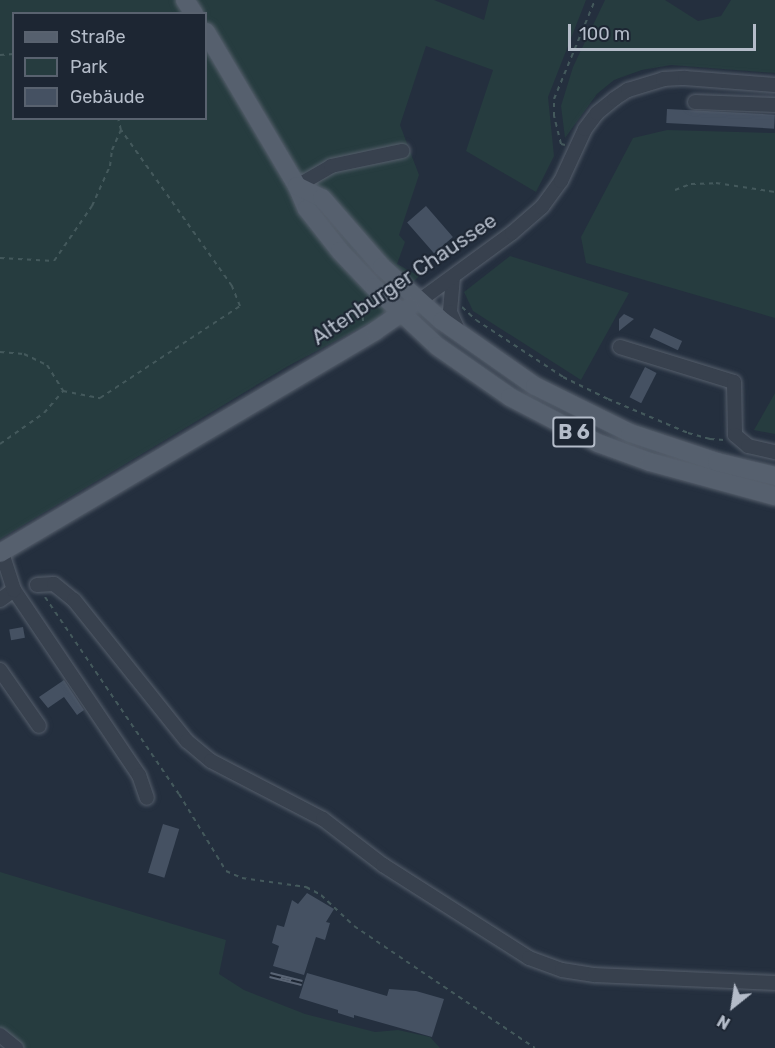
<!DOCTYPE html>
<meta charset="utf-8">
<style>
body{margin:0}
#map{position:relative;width:775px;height:1048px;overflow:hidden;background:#242f3e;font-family:Rubik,sans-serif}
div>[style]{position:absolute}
.green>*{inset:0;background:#263c3f}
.building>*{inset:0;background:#455162;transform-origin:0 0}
.path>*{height:2px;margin-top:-1px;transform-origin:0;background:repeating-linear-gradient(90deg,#44595c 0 4.5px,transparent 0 9px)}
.roads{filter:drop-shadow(0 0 2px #565f6c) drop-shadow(0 0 2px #565f6c)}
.minor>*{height:14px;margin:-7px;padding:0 7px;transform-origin:7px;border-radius:7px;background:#38414e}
.major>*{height:18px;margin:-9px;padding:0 9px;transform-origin:9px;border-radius:9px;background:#56606e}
.rail>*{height:6px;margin-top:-3px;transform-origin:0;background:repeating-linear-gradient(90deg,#1d2633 0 11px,#5a6575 0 22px);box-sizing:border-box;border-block:2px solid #5a6575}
span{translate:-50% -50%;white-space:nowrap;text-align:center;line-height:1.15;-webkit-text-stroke:4.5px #1d2633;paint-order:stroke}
.shield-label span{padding:2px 4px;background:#1d2633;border:2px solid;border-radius:4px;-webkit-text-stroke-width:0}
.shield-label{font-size:20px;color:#b4bcc9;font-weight:700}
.street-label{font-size:21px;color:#b4bcc9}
.legend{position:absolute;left:12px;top:12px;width:195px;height:108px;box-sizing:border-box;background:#1d2633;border:2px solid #59626f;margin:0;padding:8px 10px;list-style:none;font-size:18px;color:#b4bcc9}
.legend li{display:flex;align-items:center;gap:12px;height:30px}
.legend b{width:30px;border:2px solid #59626f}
.north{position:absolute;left:703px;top:976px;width:60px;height:60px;-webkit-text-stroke:4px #1d2633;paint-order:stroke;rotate:210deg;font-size:16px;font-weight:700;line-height:24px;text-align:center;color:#b4bcc9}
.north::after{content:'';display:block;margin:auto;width:21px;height:27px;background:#b4bcc9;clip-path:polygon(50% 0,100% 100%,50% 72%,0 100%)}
.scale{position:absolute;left:568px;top:24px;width:188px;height:27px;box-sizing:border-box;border:3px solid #b4bcc9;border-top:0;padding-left:8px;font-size:18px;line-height:21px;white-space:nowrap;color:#b4bcc9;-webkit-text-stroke:4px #1d2633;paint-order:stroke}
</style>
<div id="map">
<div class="green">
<div style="clip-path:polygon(evenodd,0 0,434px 0,484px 20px,489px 0,586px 0,548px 97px,554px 156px,536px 192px,466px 151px,493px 70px,426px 46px,400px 125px,419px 175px,399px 235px,405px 242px,397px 264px,419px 276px,379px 318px,290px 365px,0 539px,0 0,14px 14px,206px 14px,206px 118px,14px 118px,14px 14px)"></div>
<div style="clip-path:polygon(605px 0,665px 0,698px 21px,721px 16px,731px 0,775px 0,775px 73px,671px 65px,642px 70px,614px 80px,597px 94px,565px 138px,561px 106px,573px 67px)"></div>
<div style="clip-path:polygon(667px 130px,775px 133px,775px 318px,586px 263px,581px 237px,633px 138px)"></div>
<div style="clip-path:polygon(510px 256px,629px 293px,581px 380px,473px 311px,464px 292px)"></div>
<div style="clip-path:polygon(775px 393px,775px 434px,754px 430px)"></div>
<div style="clip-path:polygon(0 872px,226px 940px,219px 974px,244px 990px,305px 1014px,375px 1032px,398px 1030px,430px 1037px,440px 1048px,24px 1048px,0 1030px)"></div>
</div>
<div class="building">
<div style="left:667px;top:109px;width:108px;height:14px;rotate:3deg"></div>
<div style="left:426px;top:206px;width:41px;height:25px;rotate:49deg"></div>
<div style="clip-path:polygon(624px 314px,634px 319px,619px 331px,619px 319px)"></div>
<div style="left:654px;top:328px;width:31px;height:10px;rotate:25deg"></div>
<div style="left:645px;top:367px;width:13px;height:34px;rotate:27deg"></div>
<div style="left:23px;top:627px;width:11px;height:14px;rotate:80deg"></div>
<div style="clip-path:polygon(64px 680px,84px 710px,77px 715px,64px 697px,48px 708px,39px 697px)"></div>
<div style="left:163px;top:824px;width:17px;height:51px;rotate:17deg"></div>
<div style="clip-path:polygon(307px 893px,334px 909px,326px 922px,330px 923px,325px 940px,316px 937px,304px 975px,273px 966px,279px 946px,272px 943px,277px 925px,284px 927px,292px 900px,298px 904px)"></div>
<div style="clip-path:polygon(307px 973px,387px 996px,389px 989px,416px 991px,444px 999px,432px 1037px,354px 1015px,354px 1018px,338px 1013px,338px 1010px,299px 998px)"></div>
</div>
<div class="path">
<div style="left:0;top:55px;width:14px;rotate:-4deg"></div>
<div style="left:565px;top:145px;width:4px;rotate:-166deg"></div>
<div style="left:561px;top:144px;width:29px;rotate:-104deg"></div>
<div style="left:554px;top:116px;width:17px;rotate:-90deg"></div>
<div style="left:554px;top:99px;width:107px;rotate:-67.5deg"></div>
<div style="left:675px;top:190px;width:17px;rotate:-21deg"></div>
<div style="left:691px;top:184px;width:25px;rotate:-2deg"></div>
<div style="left:716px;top:183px;width:60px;rotate:8.7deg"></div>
<div style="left:0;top:258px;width:54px;rotate:3.2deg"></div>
<div style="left:54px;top:261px;width:67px;rotate:-55.4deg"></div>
<div style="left:92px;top:206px;width:44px;rotate:-65.8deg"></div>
<div style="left:110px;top:166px;width:16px;rotate:-83deg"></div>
<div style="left:112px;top:150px;width:22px;rotate:-66deg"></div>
<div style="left:462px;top:307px;width:19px;rotate:43deg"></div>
<div style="left:476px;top:320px;width:104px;rotate:33.2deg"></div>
<div style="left:563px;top:377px;width:50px;rotate:26.1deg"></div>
<div style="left:608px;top:399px;width:87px;rotate:23deg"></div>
<div style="left:688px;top:433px;width:23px;rotate:15deg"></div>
<div style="left:710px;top:439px;width:14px;rotate:4deg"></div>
<div style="left:363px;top:321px;width:18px;rotate:-93deg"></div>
<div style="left:362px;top:303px;width:4px;rotate:-34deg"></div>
<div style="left:0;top:352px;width:24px;rotate:5deg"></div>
<div style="left:24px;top:354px;width:25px;rotate:26deg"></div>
<div style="left:47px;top:365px;width:31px;rotate:58deg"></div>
<div style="left:0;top:444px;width:54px;rotate:-35.2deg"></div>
<div style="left:44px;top:413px;width:29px;rotate:-49deg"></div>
<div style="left:63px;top:391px;width:38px;rotate:11deg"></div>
<div style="left:100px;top:398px;width:168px;rotate:-33.3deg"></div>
<div style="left:240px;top:306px;width:22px;rotate:-112deg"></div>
<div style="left:232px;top:286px;width:191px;rotate:-125.4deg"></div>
<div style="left:121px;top:130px;width:12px;rotate:-104deg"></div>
<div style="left:45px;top:597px;width:238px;rotate:55.8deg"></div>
<div style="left:179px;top:794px;width:90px;rotate:58.6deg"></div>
<div style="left:226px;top:871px;width:17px;rotate:24deg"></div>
<div style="left:242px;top:878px;width:65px;rotate:8deg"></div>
<div style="left:306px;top:887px;width:17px;rotate:28deg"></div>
<div style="left:321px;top:895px;width:45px;rotate:43.2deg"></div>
<div style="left:354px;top:926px;width:218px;rotate:34deg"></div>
</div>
<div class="roads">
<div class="minor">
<div style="left:695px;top:102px;width:80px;rotate:2.1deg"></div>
<div style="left:297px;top:186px;width:39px;rotate:-30deg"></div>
<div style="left:331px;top:166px;width:73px;rotate:-11.9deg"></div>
<div style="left:453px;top:277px;width:35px;rotate:95deg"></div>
<div style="left:450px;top:312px;width:22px;rotate:66deg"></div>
<div style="left:419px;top:301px;width:115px;rotate:-36.2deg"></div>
<div style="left:512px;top:233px;width:40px;rotate:-41deg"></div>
<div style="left:542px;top:207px;width:32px;rotate:-54deg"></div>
<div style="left:561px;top:181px;width:57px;rotate:-65.2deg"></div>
<div style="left:585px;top:129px;width:20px;rotate:-53deg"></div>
<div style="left:597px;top:113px;width:22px;rotate:-39deg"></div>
<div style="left:614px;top:99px;width:17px;rotate:-33deg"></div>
<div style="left:628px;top:90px;width:37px;rotate:-17deg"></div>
<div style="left:663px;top:79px;width:22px;rotate:-3deg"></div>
<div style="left:685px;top:78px;width:90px;rotate:4.4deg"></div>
<div style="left:620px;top:347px;width:119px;rotate:17.1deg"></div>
<div style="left:734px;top:382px;width:53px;rotate:88.9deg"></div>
<div style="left:735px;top:435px;width:17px;rotate:40deg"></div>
<div style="left:748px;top:446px;width:28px;rotate:13deg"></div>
<div style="left:37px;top:585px;width:17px;rotate:-3deg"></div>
<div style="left:54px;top:584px;width:26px;rotate:39deg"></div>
<div style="left:74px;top:600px;width:181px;rotate:51.3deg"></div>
<div style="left:187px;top:741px;width:31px;rotate:40deg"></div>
<div style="left:211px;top:761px;width:126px;rotate:27.4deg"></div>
<div style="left:323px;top:819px;width:76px;rotate:37.5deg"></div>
<div style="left:383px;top:865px;width:173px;rotate:32.5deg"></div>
<div style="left:529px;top:958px;width:35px;rotate:20deg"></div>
<div style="left:562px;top:970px;width:33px;rotate:9deg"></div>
<div style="left:595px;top:975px;width:180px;rotate:2.5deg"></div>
<div style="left:14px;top:590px;width:223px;rotate:56deg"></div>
<div style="left:139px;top:775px;width:24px;rotate:71deg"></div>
<div style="left:0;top:600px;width:17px;rotate:-36deg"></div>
<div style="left:14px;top:590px;width:40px;rotate:-108deg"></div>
<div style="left:0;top:670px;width:68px;rotate:55.1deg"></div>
<div style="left:0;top:1035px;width:21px;rotate:39deg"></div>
</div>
<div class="major">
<div style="left:185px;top:0;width:17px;rotate:57deg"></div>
<div style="left:206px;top:32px;width:179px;rotate:59.4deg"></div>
<div style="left:297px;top:186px;width:25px;rotate:67deg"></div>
<div style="left:307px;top:209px;width:53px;rotate:51.8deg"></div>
<div style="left:340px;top:251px;width:50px;rotate:46.6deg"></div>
<div style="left:374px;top:287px;width:86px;rotate:43.1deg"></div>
<div style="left:437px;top:346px;width:89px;rotate:34.9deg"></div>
<div style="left:510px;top:397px;width:99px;rotate:27.6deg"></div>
<div style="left:598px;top:443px;width:55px;rotate:20.1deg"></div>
<div style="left:650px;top:462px;width:130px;rotate:15.2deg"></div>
<div style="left:297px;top:186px;width:28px;rotate:26deg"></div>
<div style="left:322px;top:198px;width:91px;rotate:49deg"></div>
<div style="left:382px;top:267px;width:81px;rotate:42deg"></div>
<div style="left:442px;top:321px;width:113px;rotate:35deg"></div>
<div style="left:535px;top:386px;width:106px;rotate:26.3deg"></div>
<div style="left:630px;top:433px;width:92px;rotate:18.4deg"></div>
<div style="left:717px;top:462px;width:60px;rotate:13.6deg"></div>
<div style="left:0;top:553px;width:436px;rotate:-30.6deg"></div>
<div style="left:375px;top:331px;width:42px;rotate:-34.4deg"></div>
</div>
</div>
<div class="rail">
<div style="left:270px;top:975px;width:33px;rotate:14deg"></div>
</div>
<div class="shield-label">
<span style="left:574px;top:432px">B 6</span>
</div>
<div class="street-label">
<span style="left:404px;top:279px;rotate:-34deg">Altenburger Chaussee</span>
</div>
<ul class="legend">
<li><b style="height:8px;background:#56606e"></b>Straße</li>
<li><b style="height:16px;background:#263c3f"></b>Park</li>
<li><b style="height:16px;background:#455162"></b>Gebäude</li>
</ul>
<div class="north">N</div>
<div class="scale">100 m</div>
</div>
